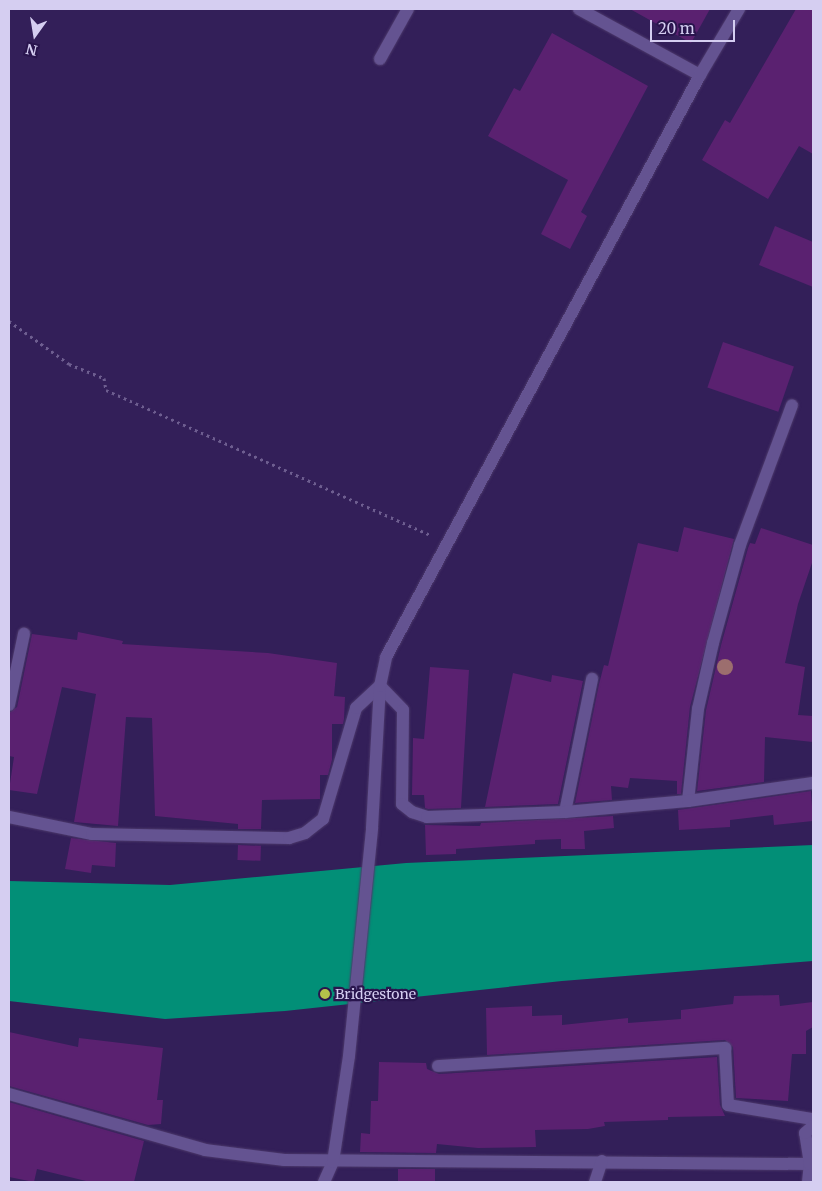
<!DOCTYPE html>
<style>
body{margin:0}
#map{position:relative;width:822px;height:1191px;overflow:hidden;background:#331f59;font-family:Merriweather,serif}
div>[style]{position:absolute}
.water>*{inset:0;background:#028f77}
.building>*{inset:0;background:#5a2170;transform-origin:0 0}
.path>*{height:3px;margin-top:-1.5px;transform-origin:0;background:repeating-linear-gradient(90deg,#6e5e90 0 2.5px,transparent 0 6.5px)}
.roads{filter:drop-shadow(0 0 1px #4c396b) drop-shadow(0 0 1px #4c396b)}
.minor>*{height:12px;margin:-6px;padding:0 6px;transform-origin:6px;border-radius:6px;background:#645391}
.trees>*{width:16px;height:16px;margin:-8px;border-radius:50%;background:#9c6e6e}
.dots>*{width:14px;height:14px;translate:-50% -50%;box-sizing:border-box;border:2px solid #29154d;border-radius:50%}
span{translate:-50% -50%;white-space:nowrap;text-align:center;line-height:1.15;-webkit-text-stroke:4.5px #29154d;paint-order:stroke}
.poi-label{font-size:14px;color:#d5cef1}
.left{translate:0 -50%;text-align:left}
.frame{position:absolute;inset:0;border:10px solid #d5cef1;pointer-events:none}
.north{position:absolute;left:10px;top:10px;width:50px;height:50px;-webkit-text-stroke:4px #29154d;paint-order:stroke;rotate:193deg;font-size:14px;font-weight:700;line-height:20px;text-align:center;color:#d5cef1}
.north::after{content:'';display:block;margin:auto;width:18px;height:22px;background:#d5cef1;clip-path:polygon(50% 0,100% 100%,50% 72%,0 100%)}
.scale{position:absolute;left:650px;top:20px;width:85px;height:22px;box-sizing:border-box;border:2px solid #d5cef1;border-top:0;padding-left:6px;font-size:15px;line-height:18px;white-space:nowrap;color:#d5cef1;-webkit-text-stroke:4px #29154d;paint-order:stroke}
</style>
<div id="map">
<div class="water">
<div style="clip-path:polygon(813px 845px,813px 961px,562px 981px,285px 1011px,165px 1019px,9px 1001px,9px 881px,170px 885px,406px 863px)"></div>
</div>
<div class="building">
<div style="clip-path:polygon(630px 9px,710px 9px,691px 43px)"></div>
<div style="clip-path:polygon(796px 9px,813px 9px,813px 154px,799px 146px,768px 199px,702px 160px,725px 120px,730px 123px)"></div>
<div style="clip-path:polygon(552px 33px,648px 86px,581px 212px,587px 216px,570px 249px,541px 234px,568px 180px,488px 136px,514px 88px,520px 91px)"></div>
<div style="clip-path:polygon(775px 226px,813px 242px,813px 287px,759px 265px)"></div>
<div style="left:723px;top:342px;width:75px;height:48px;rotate:19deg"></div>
<div style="clip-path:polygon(684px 527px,734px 539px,690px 707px,681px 794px,677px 794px,677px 781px,630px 778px,628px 788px,611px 786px,612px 800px,575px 803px,599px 684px,604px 665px,608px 666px,638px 543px,678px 552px)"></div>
<div style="clip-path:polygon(761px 528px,813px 545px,813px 560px,798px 604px,785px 663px,805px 667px,798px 715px,813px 716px,813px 742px,765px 737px,764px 782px,697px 791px,706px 710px,721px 645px,748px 548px,750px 543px,755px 544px)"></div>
<div style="clip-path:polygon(78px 632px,123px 641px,122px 644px,268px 653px,337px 663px,334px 696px,345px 697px,344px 719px,343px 724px,332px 724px,332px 760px,328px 775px,320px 775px,320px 799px,262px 800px,261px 829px,238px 829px,238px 824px,155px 816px,152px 718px,126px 717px,118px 826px,74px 822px,96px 694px,62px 687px,37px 794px,9px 790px,14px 757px,9px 756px,9px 713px,17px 707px,32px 634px,77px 640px)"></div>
<div style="clip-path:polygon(430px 667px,469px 670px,461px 808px,428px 809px,425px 808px,424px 795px,412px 795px,413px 738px,424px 739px)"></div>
<div style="clip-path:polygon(513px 673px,551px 682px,552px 675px,583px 681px,558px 804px,485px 807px)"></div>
<div style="clip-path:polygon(811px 791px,813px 821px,774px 825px,773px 815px,730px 820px,730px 827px,679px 830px,678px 810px)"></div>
<div style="clip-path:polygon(613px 816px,614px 828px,584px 831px,585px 849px,561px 849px,561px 839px,535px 840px,535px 844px,456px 849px,456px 854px,426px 855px,425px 825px,480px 826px,481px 823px)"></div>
<div style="clip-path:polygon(71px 838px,116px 843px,115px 867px,92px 865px,91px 873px,65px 869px)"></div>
<div style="left:238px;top:845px;width:23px;height:15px;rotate:2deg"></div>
<div style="clip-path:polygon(779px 995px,780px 1006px,813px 1002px,813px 1027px,806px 1031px,806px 1054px,792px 1054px,788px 1101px,736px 1098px,733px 1047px,725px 1040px,487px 1055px,486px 1008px,532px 1006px,532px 1016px,562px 1015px,562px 1025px,628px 1018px,628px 1023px,681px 1019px,681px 1010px,733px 1004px,734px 996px)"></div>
<div style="clip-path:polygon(9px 1032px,78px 1047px,79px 1038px,163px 1048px,157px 1100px,163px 1100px,161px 1124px,148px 1125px,9px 1086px)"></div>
<div style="clip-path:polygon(717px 1057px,720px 1105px,725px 1116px,668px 1117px,668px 1120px,604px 1122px,605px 1126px,588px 1129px,535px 1130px,536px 1147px,478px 1148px,437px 1144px,436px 1153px,360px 1152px,361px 1133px,370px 1134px,371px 1101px,378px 1101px,379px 1062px,426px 1063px,427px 1069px,439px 1074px)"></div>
<div style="clip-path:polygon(9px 1102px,144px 1141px,134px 1182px,90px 1182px,37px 1169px,34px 1182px,9px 1177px)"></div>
<div style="left:398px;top:1169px;width:37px;height:13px"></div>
</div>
<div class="path">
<div style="left:9px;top:321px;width:74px;rotate:35.6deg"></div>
<div style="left:69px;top:364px;width:38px;rotate:22deg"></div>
<div style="left:104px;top:378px;width:12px;rotate:81deg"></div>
<div style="left:106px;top:390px;width:355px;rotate:24.1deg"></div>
</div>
<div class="roads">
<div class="minor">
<div style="left:579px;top:9px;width:138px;rotate:28.6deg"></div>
<div style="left:380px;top:59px;width:57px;rotate:-60.8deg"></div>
<div style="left:9px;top:705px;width:73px;rotate:-78.1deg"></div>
<div style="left:688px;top:801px;width:93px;rotate:-83.8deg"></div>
<div style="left:698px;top:709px;width:68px;rotate:-77.2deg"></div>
<div style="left:713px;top:643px;width:102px;rotate:-74.6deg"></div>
<div style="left:740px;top:545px;width:149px;rotate:-69.6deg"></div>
<div style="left:565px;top:812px;width:136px;rotate:-78.5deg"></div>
<div style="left:9px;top:817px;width:85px;rotate:11.6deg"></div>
<div style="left:92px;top:834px;width:197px;rotate:1.2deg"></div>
<div style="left:289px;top:838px;width:17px;rotate:-17deg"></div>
<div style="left:305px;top:833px;width:23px;rotate:-38deg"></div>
<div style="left:323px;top:819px;width:116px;rotate:-73.4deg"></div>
<div style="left:356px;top:708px;width:33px;rotate:-43deg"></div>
<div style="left:380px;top:686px;width:33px;rotate:46deg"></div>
<div style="left:403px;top:710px;width:94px;rotate:90.6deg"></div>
<div style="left:402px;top:804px;width:13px;rotate:39deg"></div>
<div style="left:412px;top:812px;width:16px;rotate:18deg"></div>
<div style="left:427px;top:817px;width:138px;rotate:-2.1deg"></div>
<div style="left:565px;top:812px;width:123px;rotate:-5.1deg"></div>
<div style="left:688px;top:801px;width:126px;rotate:-8.2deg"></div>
<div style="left:438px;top:1066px;width:288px;rotate:-3.6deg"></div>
<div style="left:725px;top:1048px;width:57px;rotate:87deg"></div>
<div style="left:728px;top:1105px;width:86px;rotate:9.4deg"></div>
<div style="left:9px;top:1094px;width:204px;rotate:15.9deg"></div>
<div style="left:205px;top:1150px;width:80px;rotate:7.2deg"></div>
<div style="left:284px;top:1160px;width:526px;rotate:0.44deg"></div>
<div style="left:324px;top:1182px;width:22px;rotate:-66deg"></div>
<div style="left:333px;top:1162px;width:107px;rotate:-81.4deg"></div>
<div style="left:349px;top:1056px;width:229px;rotate:-84.2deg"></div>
<div style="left:372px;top:828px;width:142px;rotate:-86.8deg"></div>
<div style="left:380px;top:686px;width:30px;rotate:-78deg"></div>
<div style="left:386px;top:657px;width:661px;rotate:-61.65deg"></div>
<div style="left:700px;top:75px;width:77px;rotate:-59.4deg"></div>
<div style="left:595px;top:1182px;width:22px;rotate:-72deg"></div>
<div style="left:808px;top:1182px;width:18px;rotate:-84deg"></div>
<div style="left:810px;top:1164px;width:31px;rotate:-99deg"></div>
<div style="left:805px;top:1133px;width:11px;rotate:-41deg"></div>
</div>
</div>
<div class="trees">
<div style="left:725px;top:667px"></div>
</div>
<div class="dots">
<div style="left:325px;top:994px;background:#b4c24a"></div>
</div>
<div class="poi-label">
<span class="left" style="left:335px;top:994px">Bridgestone</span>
</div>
<div class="frame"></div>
<div class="north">N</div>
<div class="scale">20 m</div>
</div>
